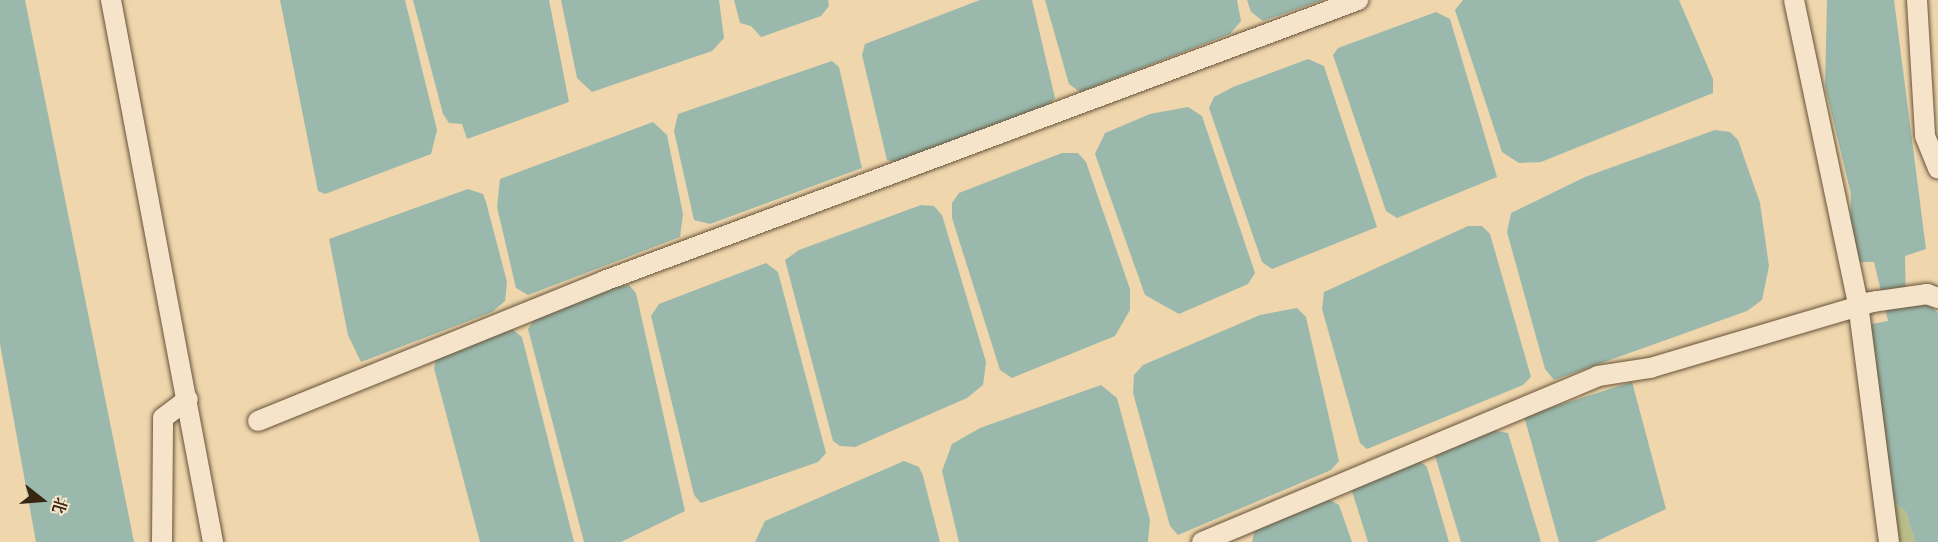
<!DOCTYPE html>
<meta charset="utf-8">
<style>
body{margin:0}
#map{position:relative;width:1938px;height:542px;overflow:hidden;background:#efd6ad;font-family:"IM FELL Great Primer","Noto Serif SC",serif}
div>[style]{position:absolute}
.green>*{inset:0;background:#babd89}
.water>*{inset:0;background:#9ab9ac}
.roads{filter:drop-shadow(0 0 2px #665239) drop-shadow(0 0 2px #665239)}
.minor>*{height:20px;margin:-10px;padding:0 10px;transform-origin:10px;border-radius:10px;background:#f5e4ca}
span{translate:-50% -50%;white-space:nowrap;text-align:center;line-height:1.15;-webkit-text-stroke:4.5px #f5e4ca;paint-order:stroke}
.north{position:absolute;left:12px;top:470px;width:60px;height:60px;-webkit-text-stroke:4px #f5e4ca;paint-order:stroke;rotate:107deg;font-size:16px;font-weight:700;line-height:24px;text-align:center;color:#382612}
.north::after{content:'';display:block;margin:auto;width:21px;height:27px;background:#382612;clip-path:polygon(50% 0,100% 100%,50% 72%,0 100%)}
</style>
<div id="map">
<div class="green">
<div style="clip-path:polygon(1890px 499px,1906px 512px,1915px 542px,1897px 542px)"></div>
</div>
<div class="water">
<div style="clip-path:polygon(0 0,25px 0,134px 542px,36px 542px,0 344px)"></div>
<div style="clip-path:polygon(280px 0,405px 0,437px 130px,431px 154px,325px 194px,318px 191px)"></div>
<div style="clip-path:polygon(413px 0,549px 0,569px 102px,467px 139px,462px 124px,449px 123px,443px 114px)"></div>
<div style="clip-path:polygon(561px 0,719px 0,724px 38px,712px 51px,592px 92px,577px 78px)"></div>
<div style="clip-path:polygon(734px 0,828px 0,829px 6px,821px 16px,761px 37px,751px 26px,740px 23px)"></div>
<div style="clip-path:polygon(980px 0,1032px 0,1055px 98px,1046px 107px,899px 163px,887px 160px,862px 55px,865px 44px)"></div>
<div style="clip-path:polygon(1045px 0,1237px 0,1241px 21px,1230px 34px,1080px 92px,1069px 84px)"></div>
<div style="clip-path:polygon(1247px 0,1323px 0,1263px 21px,1251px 12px)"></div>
<div style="clip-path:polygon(1463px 0,1679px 0,1713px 79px,1713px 93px,1541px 162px,1519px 163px,1502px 152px,1455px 10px)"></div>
<div style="clip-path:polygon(1827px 0,1894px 0,1926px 249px,1905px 256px,1906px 307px,1929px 305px,1938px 313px,1938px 542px,1915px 542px,1906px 512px,1890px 499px,1861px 326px,1888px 321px,1874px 262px,1850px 262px,1851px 194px,1825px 86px)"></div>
<div style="clip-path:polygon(1436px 12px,1450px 19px,1497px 177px,1397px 218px,1386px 211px,1333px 55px,1338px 48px)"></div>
<div style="clip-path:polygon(1308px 59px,1324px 66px,1377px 227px,1272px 269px,1262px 262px,1209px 108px,1214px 97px,1233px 87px)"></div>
<div style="clip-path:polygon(832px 61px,839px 67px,862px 168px,710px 224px,694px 220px,674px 131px,678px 114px)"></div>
<div style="clip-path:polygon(1188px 107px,1202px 116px,1255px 273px,1248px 284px,1179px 314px,1145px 295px,1095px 154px,1105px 133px,1150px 114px)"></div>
<div style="clip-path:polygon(653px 122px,667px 135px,683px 214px,680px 237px,528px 295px,516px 288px,497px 207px,500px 179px)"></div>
<div style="clip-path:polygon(1715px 130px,1730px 132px,1738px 140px,1760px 203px,1769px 266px,1762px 300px,1747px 311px,1554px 380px,1545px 369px,1507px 232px,1511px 213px,1585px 177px)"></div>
<div style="clip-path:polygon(1062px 153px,1078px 153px,1086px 162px,1130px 289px,1130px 310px,1115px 336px,1012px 378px,1000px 370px,952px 218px,952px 203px,959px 193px)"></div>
<div style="clip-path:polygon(468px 189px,483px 194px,486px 202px,507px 282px,505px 301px,492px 312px,361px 362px,348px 335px,329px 239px)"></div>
<div style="clip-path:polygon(921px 205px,934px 206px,942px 215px,986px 362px,983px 385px,967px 398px,855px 447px,840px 446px,833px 441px,785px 260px,799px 250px)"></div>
<div style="clip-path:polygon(1468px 226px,1482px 226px,1490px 234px,1531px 377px,1523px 385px,1367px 449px,1360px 443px,1322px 309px,1324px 292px)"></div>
<div style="clip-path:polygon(766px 263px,778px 272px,826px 453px,818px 462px,701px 503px,694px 495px,651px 316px,659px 304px)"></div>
<div style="clip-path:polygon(619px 286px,629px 285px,636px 293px,685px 511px,621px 542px,584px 542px,528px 329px,536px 317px)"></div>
<div style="clip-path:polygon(1297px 308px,1306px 317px,1339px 461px,1331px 470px,1178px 535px,1170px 526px,1133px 393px,1134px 375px,1143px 365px,1260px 315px)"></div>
<div style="clip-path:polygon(509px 327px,522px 337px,574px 542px,480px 542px,434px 368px,437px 356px)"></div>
<div style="clip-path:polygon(1632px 382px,1666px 509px,1595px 542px,1559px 542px,1524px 416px)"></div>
<div style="clip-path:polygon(1101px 385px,1117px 398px,1150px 520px,1148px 542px,959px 542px,942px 471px,952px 444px,980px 428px)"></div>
<div style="clip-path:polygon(1492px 430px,1508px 433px,1541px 542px,1461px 542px,1435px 456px)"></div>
<div style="clip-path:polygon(904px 461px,919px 467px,923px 476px,940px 542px,755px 542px,765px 521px)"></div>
<div style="clip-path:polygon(1420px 461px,1427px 467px,1449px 542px,1368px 542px,1351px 488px)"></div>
<div style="clip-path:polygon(1326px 498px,1339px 505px,1352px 542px,1252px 542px,1255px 530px)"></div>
</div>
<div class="roads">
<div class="minor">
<div style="left:111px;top:0;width:552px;rotate:79.34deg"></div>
<div style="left:1794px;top:0;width:311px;rotate:78.1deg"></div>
<div style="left:1917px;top:0;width:136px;rotate:86.6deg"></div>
<div style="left:1925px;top:136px;width:35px;rotate:68deg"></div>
<div style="left:258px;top:421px;width:373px;rotate:-22deg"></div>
<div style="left:604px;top:281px;width:805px;rotate:-20.44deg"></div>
<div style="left:162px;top:542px;width:124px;rotate:-89.5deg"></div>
<div style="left:163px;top:418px;width:31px;rotate:-37deg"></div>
<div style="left:1202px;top:542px;width:429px;rotate:-22.7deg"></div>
<div style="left:1598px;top:376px;width:53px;rotate:-8.7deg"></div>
<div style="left:1650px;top:368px;width:236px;rotate:-16.5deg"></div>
<div style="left:1889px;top:542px;width:240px;rotate:-97.4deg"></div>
<div style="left:1858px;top:304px;width:70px;rotate:-8.2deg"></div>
<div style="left:1927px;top:294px;width:12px;rotate:20deg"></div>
</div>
</div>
<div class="north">北</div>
</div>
